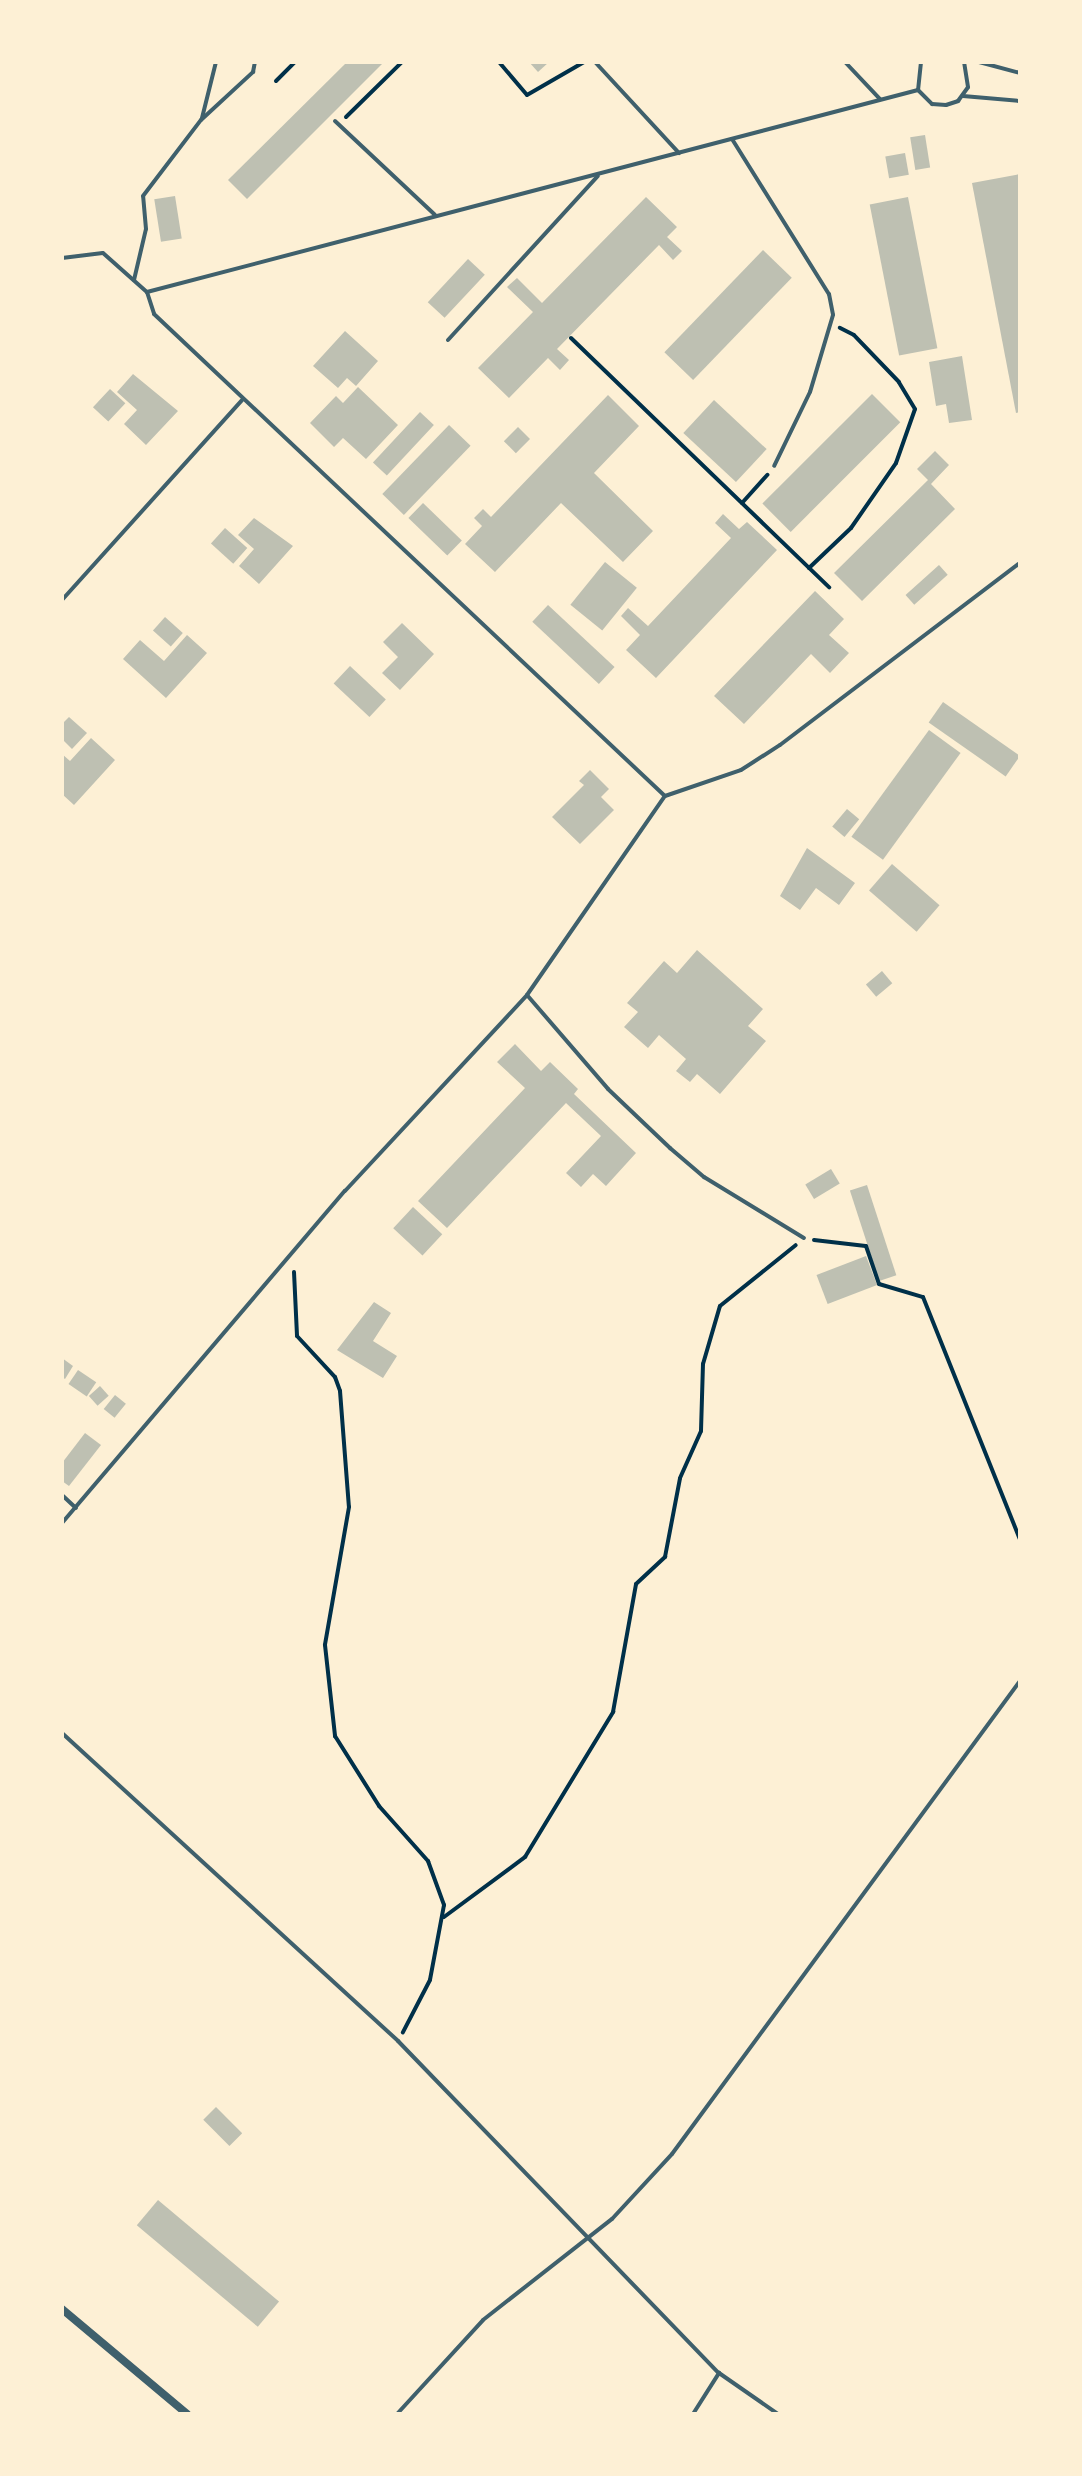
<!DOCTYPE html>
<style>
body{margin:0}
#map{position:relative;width:1082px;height:2476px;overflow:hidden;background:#fdf0d5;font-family:Quicksand,sans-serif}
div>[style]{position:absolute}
.building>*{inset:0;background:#bec0b2;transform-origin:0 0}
.path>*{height:4px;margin:-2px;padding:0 2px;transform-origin:2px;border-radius:2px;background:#003049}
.service>*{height:4px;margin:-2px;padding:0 2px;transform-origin:2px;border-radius:2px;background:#3f606c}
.minor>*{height:8px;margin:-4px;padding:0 4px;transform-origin:4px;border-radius:4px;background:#3f606c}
span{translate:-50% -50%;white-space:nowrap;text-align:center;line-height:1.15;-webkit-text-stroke:8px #fdf0d5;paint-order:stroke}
.frame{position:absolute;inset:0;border:64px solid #fdf0d5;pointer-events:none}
</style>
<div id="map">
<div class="building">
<div style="clip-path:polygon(347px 62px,384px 62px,247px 199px,228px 180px)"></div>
<div style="clip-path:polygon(529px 62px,549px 62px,538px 72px)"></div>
<div style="left:925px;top:135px;width:33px;height:15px;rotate:81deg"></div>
<div style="left:905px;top:153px;width:22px;height:20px;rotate:80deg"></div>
<div style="clip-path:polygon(1020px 174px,1020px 412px,1016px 413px,972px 183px)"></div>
<div style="left:175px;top:196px;width:43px;height:21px;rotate:81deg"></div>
<div style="clip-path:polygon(646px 197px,677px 227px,667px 237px,682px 251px,673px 260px,659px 245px,557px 349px,569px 360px,560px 370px,548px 358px,509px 398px,478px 368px,533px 312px,507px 287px,517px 278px,542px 303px)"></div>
<div style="left:908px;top:197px;width:154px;height:39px;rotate:79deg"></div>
<div style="left:763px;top:250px;width:40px;height:142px;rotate:44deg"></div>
<div style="left:468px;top:259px;width:23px;height:59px;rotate:43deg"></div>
<div style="clip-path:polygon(345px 331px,378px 361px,356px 386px,347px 378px,338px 388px,313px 366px)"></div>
<div style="clip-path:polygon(962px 356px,972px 420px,949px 423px,946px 404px,936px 406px,929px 362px)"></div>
<div style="clip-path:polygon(133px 374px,178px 411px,146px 445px,124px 424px,137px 410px,117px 392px)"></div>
<div style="clip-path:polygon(358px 387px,398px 425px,366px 459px,343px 438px,334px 447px,310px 423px,336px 396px,343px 403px)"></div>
<div style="left:110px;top:389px;width:21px;height:25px;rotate:43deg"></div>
<div style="left:872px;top:394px;width:40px;height:155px;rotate:45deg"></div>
<div style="clip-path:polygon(608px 395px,639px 426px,594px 473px,653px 531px,623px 562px,561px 503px,495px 572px,465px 544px,482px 526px,474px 518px,483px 509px,491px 517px)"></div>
<div style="left:714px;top:400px;width:72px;height:45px;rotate:43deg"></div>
<div style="left:420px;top:412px;width:19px;height:69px;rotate:43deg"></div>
<div style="left:449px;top:425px;width:30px;height:96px;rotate:44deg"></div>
<div style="left:518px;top:427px;width:17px;height:20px;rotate:45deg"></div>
<div style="clip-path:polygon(935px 451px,949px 465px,931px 484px,955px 509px,862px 601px,834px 573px,928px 480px,917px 469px)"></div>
<div style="left:423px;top:503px;width:54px;height:21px;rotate:44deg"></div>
<div style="clip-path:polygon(723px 514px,739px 529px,747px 522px,777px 550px,656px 678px,626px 650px,640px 635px,621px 616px,628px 608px,648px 626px,731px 538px,715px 523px)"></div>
<div style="clip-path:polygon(254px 518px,293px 546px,259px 584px,239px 566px,254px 549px,238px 535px)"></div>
<div style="left:225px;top:528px;width:30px;height:21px;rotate:42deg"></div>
<div style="left:605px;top:562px;width:41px;height:55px;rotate:39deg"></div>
<div style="left:939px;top:565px;width:13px;height:45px;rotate:48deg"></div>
<div style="clip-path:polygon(815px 591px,844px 619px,829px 635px,849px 653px,830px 673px,811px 654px,744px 724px,714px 696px)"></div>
<div style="left:548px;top:605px;width:91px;height:23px;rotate:43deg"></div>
<div style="left:165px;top:617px;width:24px;height:18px;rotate:42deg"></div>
<div style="clip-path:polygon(402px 623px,434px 654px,400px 690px,382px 673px,398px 657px,383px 642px)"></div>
<div style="clip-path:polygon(187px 635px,207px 653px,166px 698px,123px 659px,140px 640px,164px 661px)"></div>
<div style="left:350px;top:666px;width:49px;height:24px;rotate:43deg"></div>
<div style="left:943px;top:702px;width:94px;height:25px;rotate:35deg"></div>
<div style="clip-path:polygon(69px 717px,87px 733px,72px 749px,62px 739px,62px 724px)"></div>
<div style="left:929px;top:730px;width:39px;height:132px;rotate:36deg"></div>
<div style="clip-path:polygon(91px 738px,115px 760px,74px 805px,62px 794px,62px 754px,70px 761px)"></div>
<div style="clip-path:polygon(590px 770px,609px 789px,601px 797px,614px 810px,580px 844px,552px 817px,584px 785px,579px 781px)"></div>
<div style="left:847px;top:809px;width:16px;height:23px;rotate:40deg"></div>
<div style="clip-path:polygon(807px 848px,855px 883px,839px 905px,816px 888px,800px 910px,780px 896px)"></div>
<div style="left:892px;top:864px;width:63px;height:35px;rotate:41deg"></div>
<div style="clip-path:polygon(697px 950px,763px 1009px,748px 1026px,766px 1041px,720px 1094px,697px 1074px,690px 1082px,676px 1071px,686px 1059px,659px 1035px,648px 1048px,624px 1027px,638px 1012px,627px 1003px,664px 961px,677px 973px)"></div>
<div style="left:882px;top:971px;width:16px;height:21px;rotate:50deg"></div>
<div style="clip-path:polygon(515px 1044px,541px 1071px,550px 1062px,578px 1089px,574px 1094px,636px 1153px,606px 1186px,593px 1174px,581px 1187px,566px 1173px,601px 1136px,566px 1103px,447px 1228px,418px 1201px,525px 1088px,497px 1062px)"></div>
<div style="left:831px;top:1169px;width:17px;height:30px;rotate:59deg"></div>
<div style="left:867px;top:1185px;width:95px;height:18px;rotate:72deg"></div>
<div style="left:413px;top:1207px;width:40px;height:29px;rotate:43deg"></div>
<div style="left:866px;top:1256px;width:31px;height:53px;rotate:69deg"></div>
<div style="clip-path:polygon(374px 1302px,391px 1313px,373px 1341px,397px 1356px,383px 1378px,337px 1350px)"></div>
<div style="clip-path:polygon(62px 1358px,73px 1366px,65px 1379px,62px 1377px)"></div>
<div style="left:78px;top:1370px;width:22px;height:17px;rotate:34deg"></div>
<div style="left:100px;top:1386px;width:13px;height:15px;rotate:48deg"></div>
<div style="left:115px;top:1395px;width:14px;height:18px;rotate:39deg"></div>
<div style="clip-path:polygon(85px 1433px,101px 1445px,69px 1486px,62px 1481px,62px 1463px)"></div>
<div style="left:216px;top:2107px;width:37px;height:18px;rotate:45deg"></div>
<div style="left:158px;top:2200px;width:158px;height:33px;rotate:40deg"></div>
</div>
<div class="path">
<div style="left:499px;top:62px;width:43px;rotate:49.7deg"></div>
<div style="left:527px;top:95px;width:66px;rotate:-30.1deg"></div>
<div style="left:276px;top:81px;width:27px;rotate:-45deg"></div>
<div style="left:346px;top:117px;width:78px;rotate:-44.5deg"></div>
<div style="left:571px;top:338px;width:359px;rotate:44deg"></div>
<div style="left:742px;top:503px;width:38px;rotate:-48deg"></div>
<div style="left:809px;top:568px;width:58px;rotate:-43.6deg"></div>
<div style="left:851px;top:528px;width:79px;rotate:-55.3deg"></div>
<div style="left:896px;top:463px;width:57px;rotate:-70.6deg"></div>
<div style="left:915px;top:409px;width:31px;rotate:-121deg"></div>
<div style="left:899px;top:382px;width:65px;rotate:-133.8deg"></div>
<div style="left:854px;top:335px;width:16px;rotate:-153deg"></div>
<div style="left:814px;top:1240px;width:52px;rotate:6.6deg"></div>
<div style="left:866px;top:1246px;width:40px;rotate:71.1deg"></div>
<div style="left:879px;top:1284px;width:46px;rotate:16.5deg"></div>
<div style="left:923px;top:1297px;width:261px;rotate:68.2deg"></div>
<div style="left:294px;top:1272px;width:64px;rotate:87.3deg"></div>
<div style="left:297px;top:1336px;width:56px;rotate:47.2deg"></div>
<div style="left:335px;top:1377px;width:15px;rotate:70deg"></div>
<div style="left:340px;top:1391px;width:116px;rotate:85.6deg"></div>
<div style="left:349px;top:1507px;width:140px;rotate:99.9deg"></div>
<div style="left:325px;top:1645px;width:92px;rotate:83.7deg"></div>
<div style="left:335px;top:1736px;width:83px;rotate:57.8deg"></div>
<div style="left:379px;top:1806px;width:74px;rotate:48.3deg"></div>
<div style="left:428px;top:1861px;width:47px;rotate:70deg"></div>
<div style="left:444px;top:1905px;width:76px;rotate:100.6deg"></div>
<div style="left:430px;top:1980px;width:59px;rotate:117.4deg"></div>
<div style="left:444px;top:1917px;width:101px;rotate:-36.5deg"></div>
<div style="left:525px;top:1857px;width:170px;rotate:-58.7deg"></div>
<div style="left:613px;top:1712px;width:130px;rotate:-79.8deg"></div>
<div style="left:636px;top:1584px;width:40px;rotate:-43deg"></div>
<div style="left:665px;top:1557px;width:80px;rotate:-79.2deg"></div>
<div style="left:680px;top:1478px;width:51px;rotate:-65.9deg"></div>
<div style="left:701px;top:1431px;width:67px;rotate:-88.3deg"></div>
<div style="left:703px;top:1364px;width:60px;rotate:-73.7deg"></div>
<div style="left:720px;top:1306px;width:97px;rotate:-38.8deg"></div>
</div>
<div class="service">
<div style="left:595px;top:62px;width:124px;rotate:47.3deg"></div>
<div style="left:845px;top:62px;width:51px;rotate:46.6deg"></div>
<div style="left:921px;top:62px;width:28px;rotate:96deg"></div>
<div style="left:918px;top:90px;width:20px;rotate:45deg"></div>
<div style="left:932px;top:104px;width:14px;rotate:4deg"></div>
<div style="left:946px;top:105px;width:13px;rotate:-18deg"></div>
<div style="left:958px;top:101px;width:17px;rotate:-54deg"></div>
<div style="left:968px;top:87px;width:25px;rotate:-99deg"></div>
<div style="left:979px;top:62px;width:42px;rotate:15deg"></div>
<div style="left:963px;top:96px;width:57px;rotate:5deg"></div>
<div style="left:202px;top:118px;width:58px;rotate:-76deg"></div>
<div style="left:335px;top:121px;width:137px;rotate:43.2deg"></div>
<div style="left:732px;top:139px;width:183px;rotate:58deg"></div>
<div style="left:829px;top:294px;width:21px;rotate:79deg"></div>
<div style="left:833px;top:315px;width:80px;rotate:106.6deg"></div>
<div style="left:810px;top:392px;width:82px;rotate:115.9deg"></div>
<div style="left:62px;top:258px;width:41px;rotate:-7deg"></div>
<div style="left:103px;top:253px;width:59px;rotate:41.6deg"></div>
<div style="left:147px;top:292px;width:23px;rotate:72deg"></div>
<div style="left:154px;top:314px;width:702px;rotate:43.33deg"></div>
<div style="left:134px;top:280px;width:52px;rotate:-76.8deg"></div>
<div style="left:146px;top:229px;width:33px;rotate:-95deg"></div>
<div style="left:143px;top:196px;width:96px;rotate:-52.7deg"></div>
<div style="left:201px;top:120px;width:71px;rotate:-42.7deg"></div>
<div style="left:253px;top:72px;width:10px;rotate:-79deg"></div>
<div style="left:147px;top:292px;width:797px;rotate:-14.68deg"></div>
<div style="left:448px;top:340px;width:222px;rotate:-47.6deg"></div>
<div style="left:62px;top:600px;width:269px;rotate:-48deg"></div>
<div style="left:527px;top:995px;width:124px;rotate:49.2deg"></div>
<div style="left:608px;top:1089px;width:86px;rotate:43.6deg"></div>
<div style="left:670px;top:1148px;width:45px;rotate:40.5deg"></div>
<div style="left:704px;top:1177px;width:117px;rotate:31.4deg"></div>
<div style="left:62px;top:1495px;width:19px;rotate:43deg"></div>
<div style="left:62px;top:1523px;width:436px;rotate:-49.6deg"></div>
<div style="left:345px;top:1191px;width:267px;rotate:-47.1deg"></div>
<div style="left:527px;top:995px;width:242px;rotate:-55.3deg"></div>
<div style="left:665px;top:796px;width:80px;rotate:-18.9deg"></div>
<div style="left:741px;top:770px;width:46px;rotate:-32.7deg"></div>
<div style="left:780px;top:745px;width:301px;rotate:-37.2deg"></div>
<div style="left:62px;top:1733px;width:456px;rotate:42.5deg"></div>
<div style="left:398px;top:2041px;width:462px;rotate:46deg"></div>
<div style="left:719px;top:2373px;width:72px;rotate:34.8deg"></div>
<div style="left:397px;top:2414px;width:127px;rotate:-47.5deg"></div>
<div style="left:483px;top:2320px;width:164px;rotate:-38.1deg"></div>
<div style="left:612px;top:2219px;width:88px;rotate:-47.3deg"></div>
<div style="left:672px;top:2154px;width:587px;rotate:-53.66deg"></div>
<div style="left:693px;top:2414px;width:49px;rotate:-57.6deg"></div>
</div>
<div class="minor">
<div style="left:62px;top:2309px;width:163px;rotate:40deg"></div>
</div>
<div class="frame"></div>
</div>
